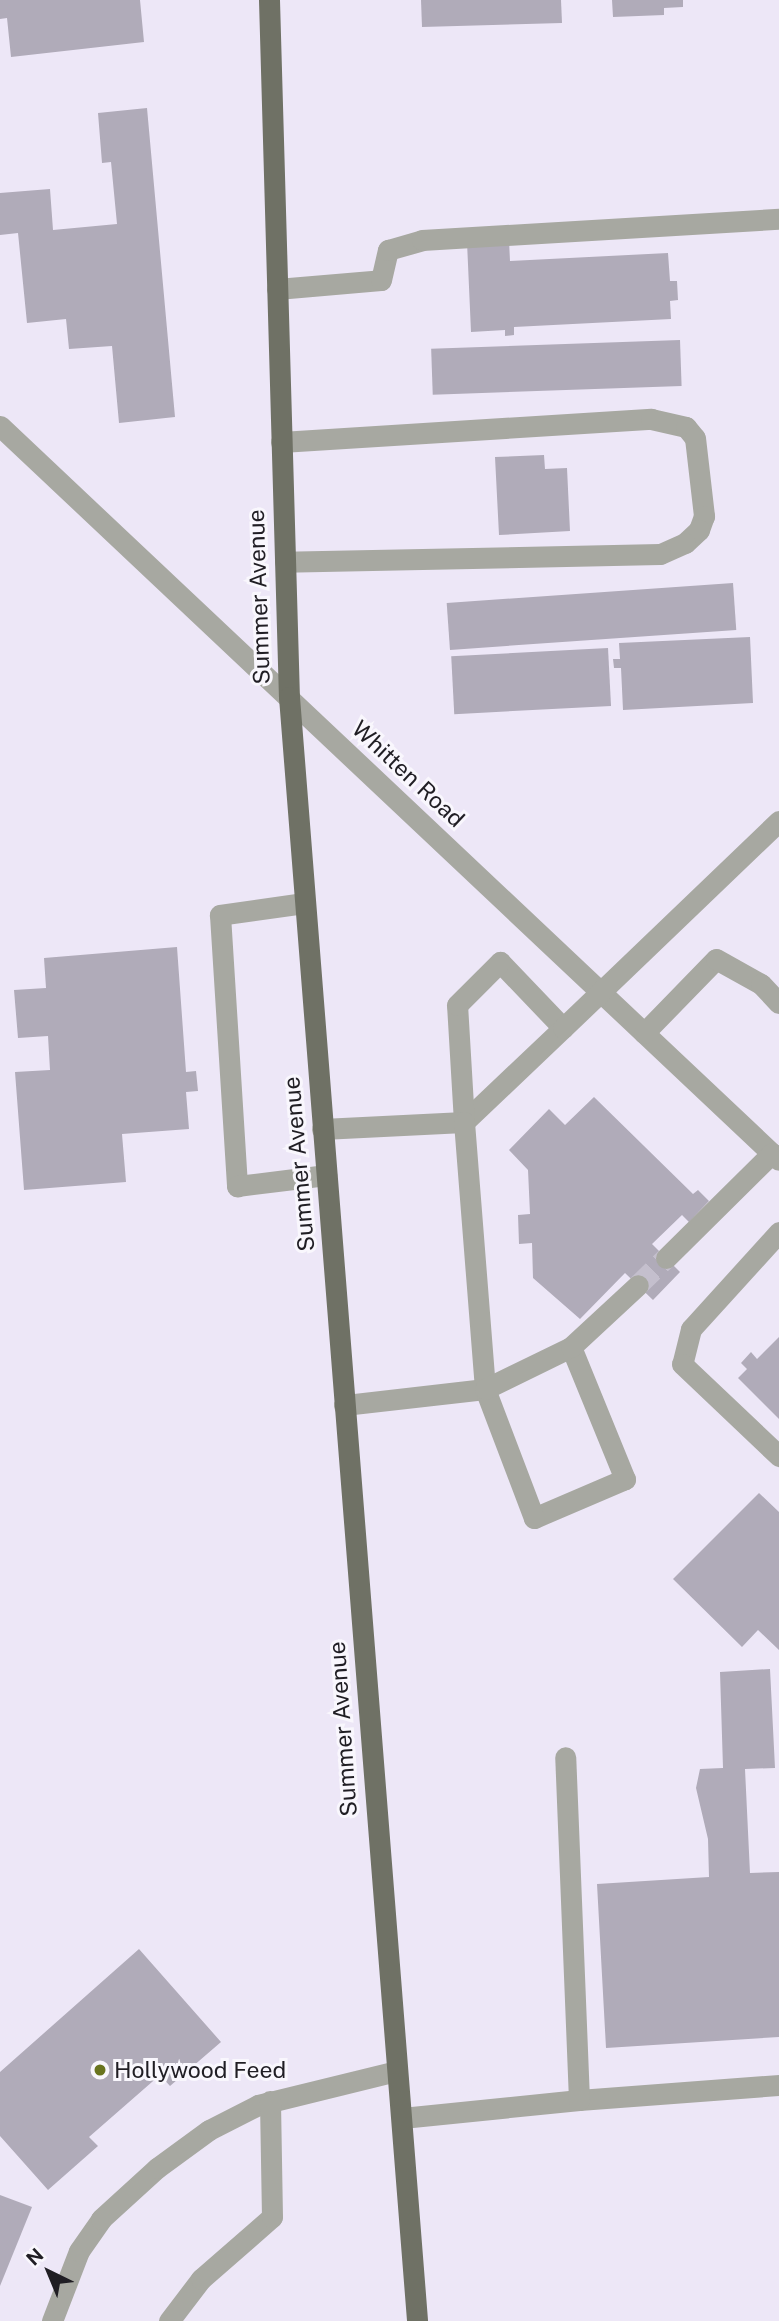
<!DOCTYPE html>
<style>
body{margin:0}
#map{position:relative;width:779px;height:2321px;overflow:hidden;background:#ede7f7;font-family:"Public Sans",sans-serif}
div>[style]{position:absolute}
.building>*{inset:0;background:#b0abb9;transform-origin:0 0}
.minor-tunnel>*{height:21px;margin-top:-10.5px;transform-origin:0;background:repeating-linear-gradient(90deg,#c4bfcd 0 21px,transparent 0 31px)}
.minor>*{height:21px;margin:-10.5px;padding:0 10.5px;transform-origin:10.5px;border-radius:10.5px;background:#a7a8a1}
.major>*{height:21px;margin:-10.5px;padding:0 10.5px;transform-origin:10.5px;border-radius:10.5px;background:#6f7165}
.dots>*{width:19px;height:19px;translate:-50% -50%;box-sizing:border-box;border:4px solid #f9f7fd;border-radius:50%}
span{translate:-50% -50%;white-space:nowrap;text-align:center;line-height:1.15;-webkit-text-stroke:6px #f9f7fd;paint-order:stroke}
.street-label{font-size:23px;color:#201e24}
.poi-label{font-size:23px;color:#201e24}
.left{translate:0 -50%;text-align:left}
.north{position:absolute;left:14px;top:2237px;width:70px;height:70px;-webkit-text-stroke:5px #f9f7fd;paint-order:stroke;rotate:317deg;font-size:19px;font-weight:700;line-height:28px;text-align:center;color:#201e24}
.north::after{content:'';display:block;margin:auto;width:24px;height:32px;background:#201e24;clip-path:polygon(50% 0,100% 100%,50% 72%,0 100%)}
</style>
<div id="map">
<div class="building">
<div style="clip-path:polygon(0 0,140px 0,144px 42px,11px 57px,7px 18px,0 19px)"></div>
<div style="clip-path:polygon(421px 0,561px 0,562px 23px,422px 27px)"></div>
<div style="clip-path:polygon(612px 0,683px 0,683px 7px,664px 8px,664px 15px,613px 17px)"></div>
<div style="clip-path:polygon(147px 108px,175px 417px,119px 423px,112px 346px,69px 349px,66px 319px,27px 323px,18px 233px,0 235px,0 193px,50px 189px,53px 230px,117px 224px,111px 162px,102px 163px,98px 113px)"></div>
<div style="clip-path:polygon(509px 240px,510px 261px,668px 253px,670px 281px,677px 281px,678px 300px,670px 301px,671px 319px,514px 327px,514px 335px,505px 336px,505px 330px,471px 332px,467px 242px)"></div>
<div style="left:680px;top:340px;width:46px;height:249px;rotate:88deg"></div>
<div style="clip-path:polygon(544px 455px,545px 469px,567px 468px,570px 531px,499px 535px,495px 457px)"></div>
<div style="left:733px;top:583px;width:47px;height:287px;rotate:86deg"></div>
<div style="clip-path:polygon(750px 637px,753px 703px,623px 710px,621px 668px,614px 668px,613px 659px,620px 659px,619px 643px)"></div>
<div style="left:608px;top:648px;width:58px;height:157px;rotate:87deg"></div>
<div style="clip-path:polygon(177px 947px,186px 1072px,196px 1071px,198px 1091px,186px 1092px,189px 1129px,122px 1134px,126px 1182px,24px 1190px,15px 1072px,50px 1070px,48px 1036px,18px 1038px,14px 990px,46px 988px,44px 958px)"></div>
<div style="clip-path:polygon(594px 1097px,693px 1194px,698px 1190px,709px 1201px,689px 1222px,682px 1215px,652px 1244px,680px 1272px,653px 1300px,625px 1273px,580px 1319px,533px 1278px,532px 1243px,519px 1244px,518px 1215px,530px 1214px,528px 1170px,509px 1150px,549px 1109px,565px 1125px)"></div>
<div style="clip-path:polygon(779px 1337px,779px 1419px,738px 1378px,747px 1369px,741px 1363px,751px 1352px,757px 1359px)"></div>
<div style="clip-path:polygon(759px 1493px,779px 1512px,779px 1650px,758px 1630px,742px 1647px,673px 1579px)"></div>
<div style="clip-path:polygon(770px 1669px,775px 1768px,745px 1769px,750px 1873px,779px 1872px,779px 2037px,606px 2048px,597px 1884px,709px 1877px,708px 1839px,696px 1788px,700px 1769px,723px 1768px,720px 1672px)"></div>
<div style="clip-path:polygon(139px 1949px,221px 2042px,170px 2086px,160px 2075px,89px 2137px,98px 2146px,48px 2190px,0 2136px,0 2072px)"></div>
<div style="clip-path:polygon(0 2195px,32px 2207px,0 2286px)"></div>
</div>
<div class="minor-tunnel">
<div style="left:638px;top:1285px;width:39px;rotate:-44deg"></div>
</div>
<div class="minor">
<div style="left:277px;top:289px;width:104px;rotate:-4.9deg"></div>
<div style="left:381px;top:280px;width:31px;rotate:-77deg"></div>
<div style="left:388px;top:250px;width:35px;rotate:-16deg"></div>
<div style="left:422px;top:240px;width:358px;rotate:-3.4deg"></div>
<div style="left:0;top:426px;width:1070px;rotate:43.3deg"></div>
<div style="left:281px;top:442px;width:371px;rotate:-3.6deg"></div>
<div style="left:651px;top:419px;width:36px;rotate:13deg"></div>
<div style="left:686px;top:427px;width:14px;rotate:51deg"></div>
<div style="left:695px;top:438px;width:79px;rotate:83.4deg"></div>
<div style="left:704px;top:516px;width:15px;rotate:110deg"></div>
<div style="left:699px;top:530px;width:19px;rotate:137deg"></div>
<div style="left:685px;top:543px;width:27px;rotate:156deg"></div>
<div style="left:660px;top:554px;width:375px;rotate:178.8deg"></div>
<div style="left:304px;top:903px;width:85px;rotate:171.9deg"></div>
<div style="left:220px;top:915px;width:272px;rotate:86.4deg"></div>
<div style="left:237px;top:1186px;width:90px;rotate:-7deg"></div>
<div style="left:500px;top:962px;width:91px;rotate:46.3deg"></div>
<div style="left:563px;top:1028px;width:137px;rotate:136.5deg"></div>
<div style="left:464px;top:1122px;width:117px;rotate:-93.4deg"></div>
<div style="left:457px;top:1005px;width:61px;rotate:-45deg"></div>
<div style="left:563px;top:1028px;width:299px;rotate:-43.8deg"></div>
<div style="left:644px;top:1033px;width:103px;rotate:-45.8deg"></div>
<div style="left:716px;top:959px;width:51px;rotate:29.1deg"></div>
<div style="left:761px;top:984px;width:26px;rotate:47deg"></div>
<div style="left:322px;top:1129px;width:142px;rotate:-2.8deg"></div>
<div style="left:464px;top:1122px;width:268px;rotate:85.5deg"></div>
<div style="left:485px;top:1389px;width:142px;rotate:173.5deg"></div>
<div style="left:779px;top:1232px;width:131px;rotate:132.2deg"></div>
<div style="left:691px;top:1329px;width:36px;rotate:104deg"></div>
<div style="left:682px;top:1364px;width:134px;rotate:43.5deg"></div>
<div style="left:666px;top:1258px;width:149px;rotate:-44.7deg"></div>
<div style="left:571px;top:1347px;width:143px;rotate:67.8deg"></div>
<div style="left:625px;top:1479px;width:99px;rotate:156.8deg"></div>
<div style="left:534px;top:1518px;width:138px;rotate:-110.8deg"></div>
<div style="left:485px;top:1389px;width:96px;rotate:-26deg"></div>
<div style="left:571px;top:1347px;width:91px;rotate:-42.8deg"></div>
<div style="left:579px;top:2100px;width:201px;rotate:-4.3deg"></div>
<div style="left:402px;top:2118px;width:178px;rotate:-5.8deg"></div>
<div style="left:579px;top:2100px;width:343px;rotate:-92.3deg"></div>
<div style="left:52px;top:2321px;width:75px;rotate:-68.9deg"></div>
<div style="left:79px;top:2251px;width:39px;rotate:-55deg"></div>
<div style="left:101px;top:2219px;width:76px;rotate:-42.3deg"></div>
<div style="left:157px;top:2168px;width:64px;rotate:-36.2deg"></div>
<div style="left:209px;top:2130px;width:55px;rotate:-27deg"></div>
<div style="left:258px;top:2105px;width:142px;rotate:-13.8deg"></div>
<div style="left:169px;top:2321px;width:53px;rotate:-52.7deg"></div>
<div style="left:201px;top:2279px;width:94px;rotate:-41.1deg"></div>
<div style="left:272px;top:2217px;width:116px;rotate:-91deg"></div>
</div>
<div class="major">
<div style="left:269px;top:0;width:697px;rotate:88.36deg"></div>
<div style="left:289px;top:697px;width:1629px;rotate:85.49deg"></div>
</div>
<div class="dots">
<div style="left:100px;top:2070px;background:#69741f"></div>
</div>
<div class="street-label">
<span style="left:259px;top:597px;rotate:-92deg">Summer Avenue</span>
<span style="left:408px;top:774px;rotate:43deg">Whitten Road</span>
<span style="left:299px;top:1164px;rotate:-95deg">Summer Avenue</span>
<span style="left:343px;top:1729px;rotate:-94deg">Summer Avenue</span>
</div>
<div class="poi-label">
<span class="left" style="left:114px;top:2070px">Hollywood Feed</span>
</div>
<div class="north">N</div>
</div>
